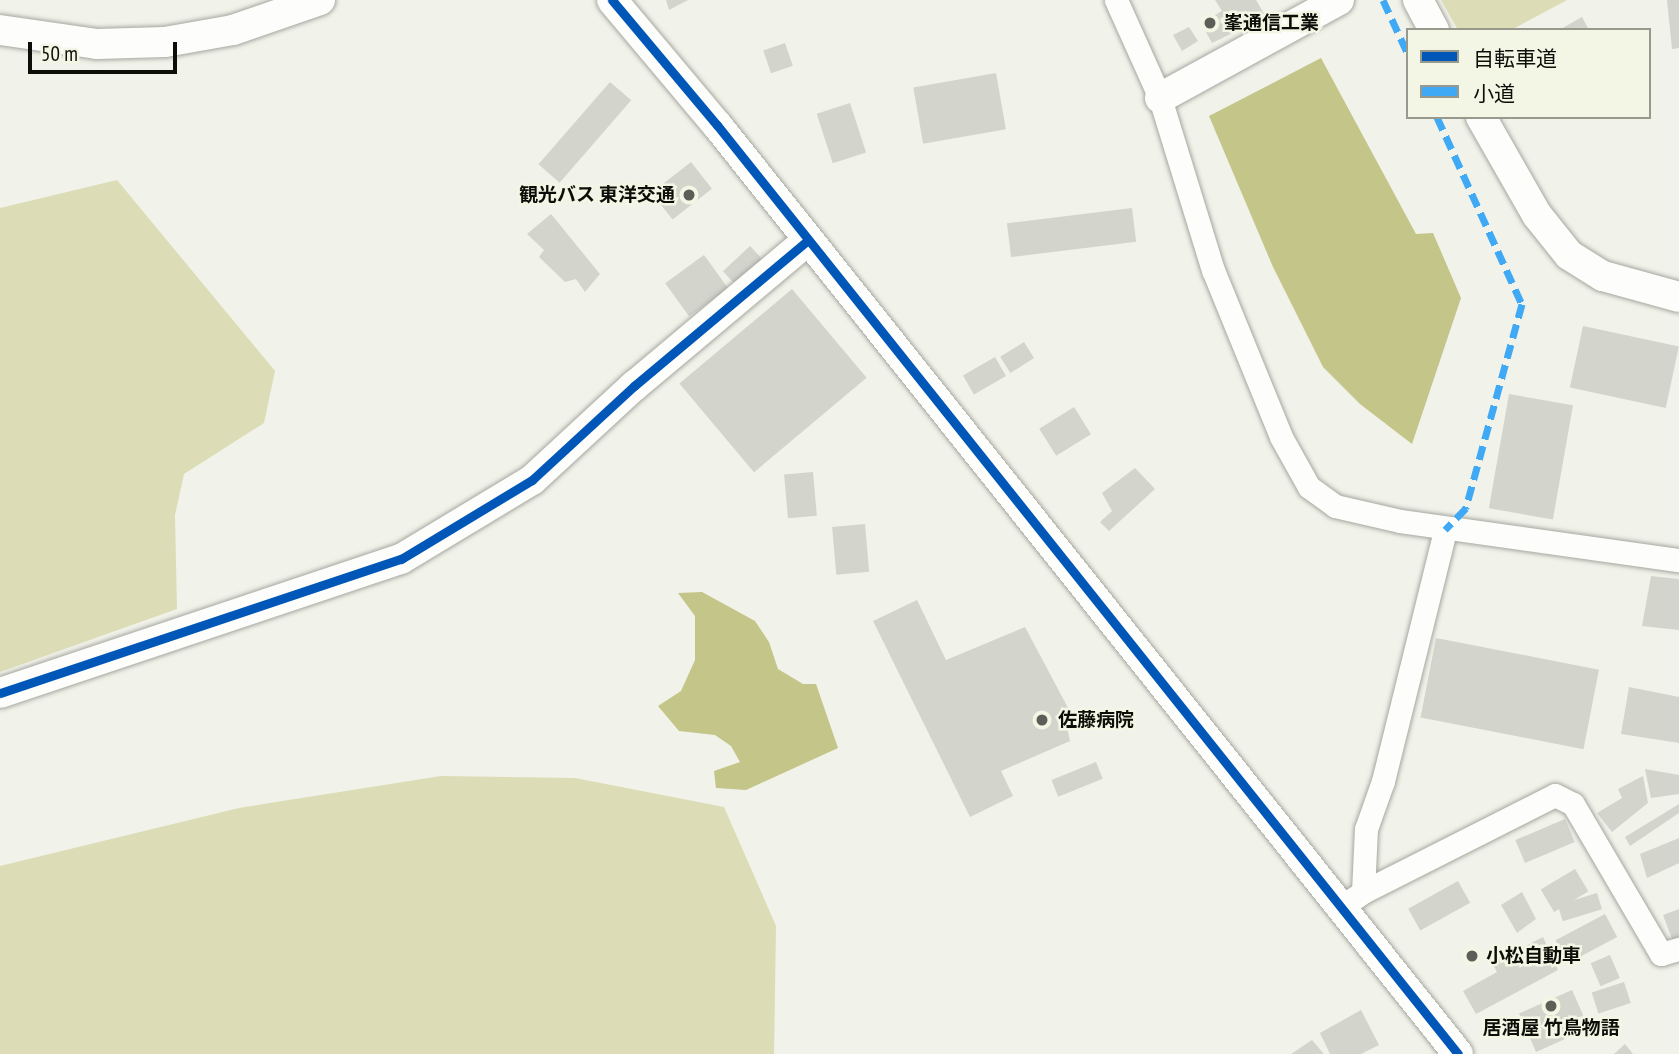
<!DOCTYPE html>
<meta charset="utf-8">
<style>
body{margin:0}
#map{position:relative;width:1679px;height:1054px;overflow:hidden;background:#f1f2e9;font-family:"PT Sans Narrow","Noto Sans JP",sans-serif}
div>[style]{position:absolute}
.green>*{inset:0;background:#dcddb6}
.water>*{inset:0;background:#c4c588}
.building>*{inset:0;background:#d3d4cc;transform-origin:0 0}
.roads{filter:drop-shadow(0 0 2px #a6a7a0) drop-shadow(0 0 2px #a6a7a0)}
.minor>*{height:23px;margin:-11.5px;padding:0 11.5px;transform-origin:11.5px;border-radius:11.5px;background:#fdfdfc}
.tertiary>*{height:30px;margin:-15px;padding:0 15px;transform-origin:15px;border-radius:15px;background:#fdfdfc}
.quiet>*{height:7px;margin-top:-3.5px;transform-origin:0;background:repeating-linear-gradient(90deg,#3fa9f5 0 14px,transparent 0 21px)}
.cycleway>*{height:9px;margin:-4.5px;padding:0 4.5px;transform-origin:4.5px;border-radius:4.5px;background:#0057b8}
.dots>*{width:19px;height:19px;translate:-50% -50%;box-sizing:border-box;border:4px solid #f4f6e5;border-radius:50%}
span{translate:-50% -50%;white-space:nowrap;text-align:center;line-height:1.15;-webkit-text-stroke:5px #f4f6e5;paint-order:stroke}
.poi-label{font-size:19px;color:#0e0e09;font-weight:700}
.left{translate:0 -50%;text-align:left}
.right{translate:-100% -50%;text-align:right}
.legend{position:absolute;left:1406px;top:28px;width:245px;height:91px;box-sizing:border-box;background:#f4f6e5;border:2px solid #98998d;margin:0;padding:9px 12px;list-style:none;font-size:21px;color:#0e0e09}
.legend li{display:flex;align-items:center;gap:14px;height:35px}
.legend b{width:35px;border:2px solid #98998d}
.scale{position:absolute;left:28px;top:42px;width:149px;height:32px;box-sizing:border-box;border:4px solid #0e0e09;border-top:0;padding-left:9px;font-size:21px;line-height:24px;white-space:nowrap;color:#0e0e09;-webkit-text-stroke:5px #f4f6e5;paint-order:stroke}
</style>
<div id="map">
<div class="green">
<div style="clip-path:polygon(1441px 0,1567px 0,1511px 30px,1458px 30px)"></div>
<div style="clip-path:polygon(117px 180px,275px 371px,264px 423px,184px 474px,175px 515px,177px 609px,0 672px,0 208px)"></div>
<div style="clip-path:polygon(441px 776px,575px 778px,724px 807px,776px 926px,774px 1054px,0 1054px,0 866px,239px 808px)"></div>
</div>
<div class="water">
<div style="clip-path:polygon(1321px 58px,1416px 234px,1433px 233px,1461px 298px,1412px 444px,1360px 404px,1323px 367px,1273px 267px,1209px 116px)"></div>
<div style="clip-path:polygon(702px 592px,755px 621px,769px 642px,778px 669px,803px 684px,816px 684px,838px 748px,746px 790px,716px 788px,714px 771px,740px 762px,731px 746px,715px 735px,679px 731px,658px 706px,681px 691px,695px 660px,695px 616px,678px 593px)"></div>
</div>
<div class="building">
<div style="clip-path:polygon(666px 0,688px 0,669px 10px)"></div>
<div style="clip-path:polygon(1215px 0,1256px 0,1266px 17px,1212px 43px,1201px 23px,1222px 11px)"></div>
<div style="clip-path:polygon(1667px 0,1679px 0,1679px 48px,1672px 49px)"></div>
<div style="clip-path:polygon(1582px 17px,1589px 30px,1559px 30px)"></div>
<div style="clip-path:polygon(1189px 27px,1198px 41px,1182px 51px,1173px 35px)"></div>
<div style="left:785px;top:43px;width:24px;height:23px;rotate:71deg"></div>
<div style="left:996px;top:73px;width:57px;height:84px;rotate:80deg"></div>
<div style="left:610px;top:82px;width:28px;height:109px;rotate:41deg"></div>
<div style="left:850px;top:103px;width:52px;height:35px;rotate:72deg"></div>
<div style="left:691px;top:162px;width:34px;height:50px;rotate:52deg"></div>
<div style="left:1132px;top:208px;width:34px;height:126px;rotate:83deg"></div>
<div style="clip-path:polygon(551px 214px,600px 274px,585px 292px,576px 279px,565px 282px,539px 257px,544px 250px,527px 234px)"></div>
<div style="left:750px;top:246px;width:19px;height:37px;rotate:47deg"></div>
<div style="left:704px;top:255px;width:41px;height:48px;rotate:54deg"></div>
<div style="left:792px;top:289px;width:116px;height:147px;rotate:50deg"></div>
<div style="left:1583px;top:326px;width:98px;height:63px;rotate:12deg"></div>
<div style="left:1024px;top:342px;width:19px;height:28px;rotate:58deg"></div>
<div style="left:995px;top:357px;width:22px;height:37px;rotate:60deg"></div>
<div style="left:1509px;top:394px;width:65px;height:116px;rotate:10deg"></div>
<div style="left:1074px;top:407px;width:32px;height:41px;rotate:58deg"></div>
<div style="clip-path:polygon(1135px 468px,1155px 489px,1109px 531px,1100px 522px,1112px 511px,1102px 493px)"></div>
<div style="left:813px;top:472px;width:44px;height:29px;rotate:85deg"></div>
<div style="left:865px;top:524px;width:48px;height:33px;rotate:85deg"></div>
<div style="clip-path:polygon(1651px 576px,1679px 579px,1679px 630px,1642px 626px)"></div>
<div style="clip-path:polygon(917px 600px,946px 660px,1025px 627px,1076px 723px,1067px 727px,1070px 741px,1001px 771px,1013px 796px,970px 817px,873px 621px)"></div>
<div style="left:1436px;top:638px;width:166px;height:81px;rotate:11deg"></div>
<div style="clip-path:polygon(1629px 687px,1679px 697px,1679px 743px,1621px 734px)"></div>
<div style="left:1096px;top:762px;width:18px;height:48px;rotate:68deg"></div>
<div style="clip-path:polygon(1645px 769px,1679px 775px,1679px 794px,1651px 798px)"></div>
<div style="clip-path:polygon(1643px 776px,1648px 803px,1612px 832px,1597px 813px,1622px 798px,1618px 789px)"></div>
<div style="clip-path:polygon(1679px 804px,1679px 813px,1630px 846px,1625px 837px)"></div>
<div style="left:1565px;top:819px;width:25px;height:54px;rotate:67deg"></div>
<div style="clip-path:polygon(1679px 838px,1679px 863px,1647px 878px,1640px 854px)"></div>
<div style="left:1575px;top:869px;width:26px;height:40px;rotate:59deg"></div>
<div style="left:1458px;top:881px;width:25px;height:57px;rotate:61deg"></div>
<div style="clip-path:polygon(1522px 892px,1536px 919px,1517px 933px,1501px 905px)"></div>
<div style="left:1597px;top:893px;width:17px;height:41px;rotate:73deg"></div>
<div style="clip-path:polygon(1679px 909px,1679px 937px,1672px 939px,1663px 915px)"></div>
<div style="left:1605px;top:914px;width:26px;height:56px;rotate:62deg"></div>
<div style="clip-path:polygon(1543px 937px,1558px 970px,1476px 1014px,1463px 991px,1497px 972px,1492px 963px)"></div>
<div style="left:1610px;top:955px;width:25px;height:21px;rotate:67deg"></div>
<div style="left:1624px;top:982px;width:22px;height:34px;rotate:72deg"></div>
<div style="left:1572px;top:990px;width:42px;height:58px;rotate:66deg"></div>
<div style="clip-path:polygon(1361px 1010px,1379px 1045px,1361px 1054px,1330px 1054px,1320px 1033px)"></div>
<div style="clip-path:polygon(1312px 1040px,1324px 1054px,1291px 1054px)"></div>
<div style="clip-path:polygon(1625px 1044px,1633px 1054px,1614px 1054px)"></div>
</div>
<div class="roads">
<div class="minor">
<div style="left:1116px;top:0;width:107px;rotate:65.8deg"></div>
<div style="left:1160px;top:98px;width:180px;rotate:72.9deg"></div>
<div style="left:1213px;top:270px;width:180px;rotate:67.8deg"></div>
<div style="left:1281px;top:437px;width:57px;rotate:60.8deg"></div>
<div style="left:1309px;top:487px;width:32px;rotate:36deg"></div>
<div style="left:1335px;top:506px;width:67px;rotate:13deg"></div>
<div style="left:1400px;top:521px;width:282px;rotate:8deg"></div>
<div style="left:1363px;top:892px;width:215px;rotate:-26.8deg"></div>
<div style="left:1555px;top:795px;width:20px;rotate:27deg"></div>
<div style="left:1573px;top:804px;width:174px;rotate:59.6deg"></div>
<div style="left:1661px;top:954px;width:19px;rotate:-16deg"></div>
<div style="left:1353px;top:899px;width:12px;rotate:-35deg"></div>
<div style="left:1363px;top:892px;width:63px;rotate:-87.3deg"></div>
<div style="left:1366px;top:829px;width:51px;rotate:-70.5deg"></div>
<div style="left:1383px;top:781px;width:259px;rotate:-76.1deg"></div>
</div>
<div class="tertiary">
<div style="left:612px;top:0;width:163px;rotate:50deg"></div>
<div style="left:717px;top:125px;width:1188px;rotate:51.42deg"></div>
<div style="left:1418px;top:0;width:34px;rotate:62deg"></div>
<div style="left:0;top:30px;width:98px;rotate:8.2deg"></div>
<div style="left:97px;top:44px;width:68px;rotate:-1.7deg"></div>
<div style="left:165px;top:42px;width:69px;rotate:-10deg"></div>
<div style="left:233px;top:30px;width:92px;rotate:-19deg"></div>
<div style="left:1160px;top:98px;width:204px;rotate:-28.7deg"></div>
<div style="left:1481px;top:117px;width:113px;rotate:60.3deg"></div>
<div style="left:1537px;top:215px;width:51px;rotate:51.3deg"></div>
<div style="left:1569px;top:255px;width:40px;rotate:32deg"></div>
<div style="left:1603px;top:276px;width:79px;rotate:15.4deg"></div>
<div style="left:0;top:693px;width:423px;rotate:-18.5deg"></div>
<div style="left:401px;top:559px;width:153px;rotate:-31.1deg"></div>
<div style="left:532px;top:480px;width:139px;rotate:-42.7deg"></div>
<div style="left:634px;top:386px;width:227px;rotate:-40deg"></div>
</div>
</div>
<div class="quiet">
<div style="left:1383px;top:0;width:60px;rotate:65.2deg"></div>
<div style="left:1437px;top:117px;width:205px;rotate:65.6deg"></div>
<div style="left:1522px;top:304px;width:212px;rotate:105.4deg"></div>
<div style="left:1466px;top:508px;width:30px;rotate:134deg"></div>
</div>
<div class="cycleway">
<div style="left:612px;top:0;width:163px;rotate:50deg"></div>
<div style="left:717px;top:125px;width:1188px;rotate:51.42deg"></div>
<div style="left:0;top:693px;width:423px;rotate:-18.5deg"></div>
<div style="left:401px;top:559px;width:153px;rotate:-31.1deg"></div>
<div style="left:532px;top:480px;width:139px;rotate:-42.7deg"></div>
<div style="left:634px;top:386px;width:227px;rotate:-40deg"></div>
</div>
<div class="dots">
<div style="left:1210px;top:23px;background:#5d5e57"></div>
<div style="left:689px;top:195px;background:#5d5e57"></div>
<div style="left:1042px;top:720px;background:#5d5e57"></div>
<div style="left:1472px;top:956px;background:#5d5e57"></div>
<div style="left:1551px;top:1006px;background:#5d5e57"></div>
</div>
<div class="poi-label">
<span class="left" style="left:1224px;top:23px">峯通信工業</span>
<span class="right" style="left:675px;top:195px">観光バス 東洋交通</span>
<span class="left" style="left:1058px;top:720px">佐藤病院</span>
<span class="left" style="left:1486px;top:956px">小松自動車</span>
<span style="left:1551px;top:1028px">居酒屋 竹鳥物語</span>
</div>
<ul class="legend">
<li><b style="height:9px;background:#0057b8"></b>自転車道</li>
<li><b style="height:9px;background:#3fa9f5"></b>小道</li>
</ul>
<div class="scale">50 m</div>
</div>
